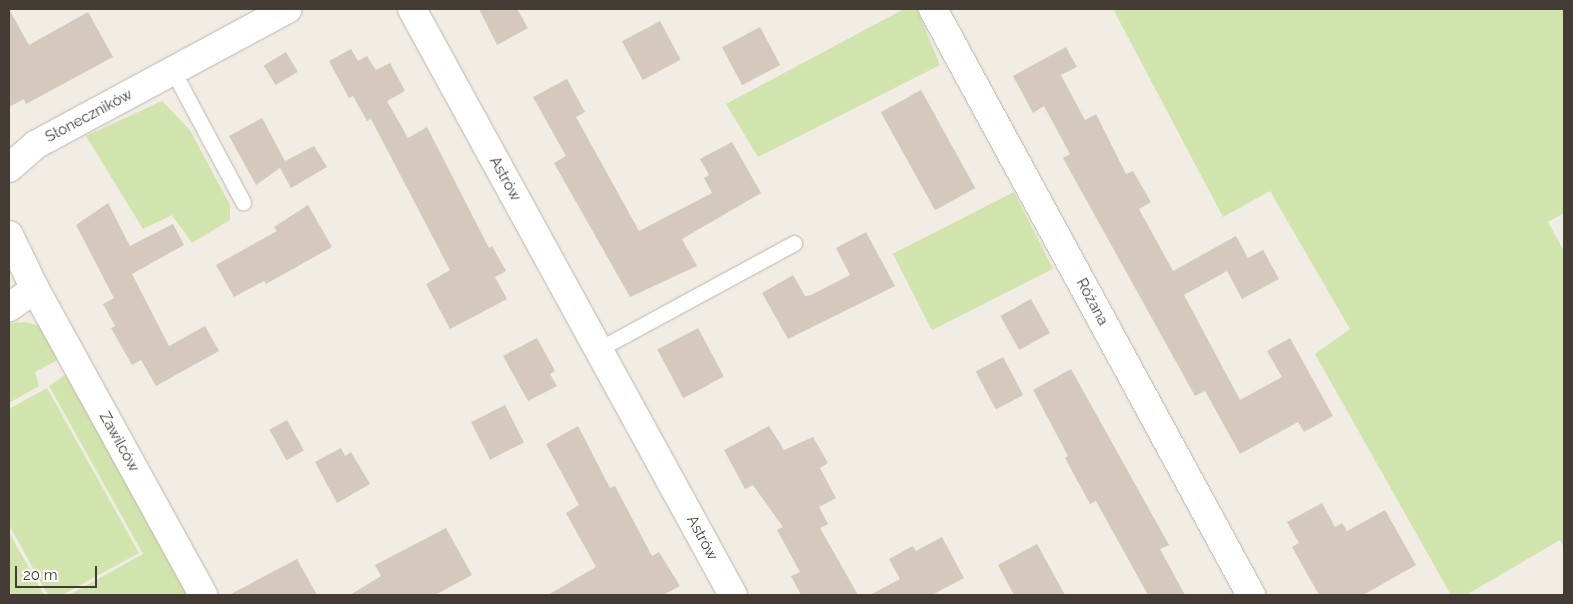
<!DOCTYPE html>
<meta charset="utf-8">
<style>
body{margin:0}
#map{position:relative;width:1573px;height:604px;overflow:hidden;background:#f1ece4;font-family:Raleway,sans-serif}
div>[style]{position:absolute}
.green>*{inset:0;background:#d2e4ae;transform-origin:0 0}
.building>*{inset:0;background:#d5c9bd;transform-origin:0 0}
.roads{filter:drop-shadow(0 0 1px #bfb5aa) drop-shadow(0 0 1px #bfb5aa)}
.lane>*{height:15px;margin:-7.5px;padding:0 7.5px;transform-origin:7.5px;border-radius:7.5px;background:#fff}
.street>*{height:28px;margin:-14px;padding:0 14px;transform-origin:14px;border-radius:14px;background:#fff}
span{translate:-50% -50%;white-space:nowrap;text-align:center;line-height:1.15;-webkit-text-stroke:5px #fff;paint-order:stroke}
.street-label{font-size:15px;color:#433b34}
.frame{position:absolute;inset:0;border:10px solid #433b34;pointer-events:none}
.scale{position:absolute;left:15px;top:566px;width:82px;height:22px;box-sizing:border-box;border:2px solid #433b34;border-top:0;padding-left:6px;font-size:15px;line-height:18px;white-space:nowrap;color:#433b34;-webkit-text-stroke:4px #fff;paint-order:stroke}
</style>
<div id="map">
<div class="green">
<div style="clip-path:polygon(904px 9px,917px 9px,940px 65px,758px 157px,726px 104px)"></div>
<div style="clip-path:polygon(1113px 9px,1564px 9px,1564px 213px,1548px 222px,1564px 251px,1564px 548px,1560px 540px,1466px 595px,1451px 595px,1315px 354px,1350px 329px,1270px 191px,1223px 217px)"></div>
<div style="clip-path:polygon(162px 101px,190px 130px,230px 205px,230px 220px,192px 243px,172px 215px,143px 229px,86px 136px)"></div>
<div style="left:1014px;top:192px;width:86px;height:136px;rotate:63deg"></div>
<div style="clip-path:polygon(26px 322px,45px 328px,59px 359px,35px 372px,39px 386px,9px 403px,9px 323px)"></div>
<div style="clip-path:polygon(68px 373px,188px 595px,69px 595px,143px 554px,49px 386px)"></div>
<div style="clip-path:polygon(47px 388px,139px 553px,62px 595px,48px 595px,9px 525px,9px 409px)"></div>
<div style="clip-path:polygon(9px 532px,44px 595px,9px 595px)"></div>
</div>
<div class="building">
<div style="clip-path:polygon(9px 9px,29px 45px,88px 12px,113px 57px,26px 104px,24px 99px,9px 107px)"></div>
<div style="clip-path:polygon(479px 9px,517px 9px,528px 28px,497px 45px)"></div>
<div style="left:660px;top:21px;width:44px;height:43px;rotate:62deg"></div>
<div style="left:760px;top:27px;width:43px;height:43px;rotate:62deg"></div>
<div style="clip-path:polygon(1066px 47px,1077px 67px,1061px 75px,1085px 120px,1096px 114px,1126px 174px,1133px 171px,1151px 202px,1139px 209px,1173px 271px,1236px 236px,1248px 258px,1263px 250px,1279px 279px,1242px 299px,1227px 271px,1184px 295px,1240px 400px,1282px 377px,1267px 351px,1290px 338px,1333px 416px,1304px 432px,1298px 422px,1240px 454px,1205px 391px,1195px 396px,1069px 169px,1063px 158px,1070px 154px,1044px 106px,1033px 113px,1013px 76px)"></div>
<div style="clip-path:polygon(351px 49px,358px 61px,367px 56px,376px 70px,390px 63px,405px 91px,387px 101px,408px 138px,427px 127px,489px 248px,492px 246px,506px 271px,495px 277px,507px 299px,450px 329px,426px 284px,450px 270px,371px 119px,367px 121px,353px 96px,349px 98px,329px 61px)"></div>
<div style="left:286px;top:52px;width:23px;height:26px;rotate:59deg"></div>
<div style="clip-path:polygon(567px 79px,585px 112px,576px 117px,639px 231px,712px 193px,704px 178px,709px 175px,700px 159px,732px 142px,761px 193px,682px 239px,697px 266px,630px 297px,554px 163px,566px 156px,533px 97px)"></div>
<div style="left:921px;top:90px;width:112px;height:46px;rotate:61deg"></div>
<div style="clip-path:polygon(262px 118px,285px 161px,314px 146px,327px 167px,291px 188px,280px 168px,256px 185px,229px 136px)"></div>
<div style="clip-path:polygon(108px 203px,130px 246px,173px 224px,184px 245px,132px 274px,169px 346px,205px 326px,219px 351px,156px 386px,141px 360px,132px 365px,111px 328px,115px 326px,103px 304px,114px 298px,76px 225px)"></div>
<div style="clip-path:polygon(308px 205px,332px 247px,266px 284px,264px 281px,234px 297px,216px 265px,277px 231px,274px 227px)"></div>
<div style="clip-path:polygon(866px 232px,895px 286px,788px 339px,762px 293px,793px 275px,805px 296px,811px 295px,850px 275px,836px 248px)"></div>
<div style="left:1031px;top:299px;width:39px;height:35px;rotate:61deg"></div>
<div style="left:698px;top:328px;width:55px;height:46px;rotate:62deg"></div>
<div style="clip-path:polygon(537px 338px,555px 371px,550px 374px,557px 386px,528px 401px,503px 356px)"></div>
<div style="left:1003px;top:357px;width:43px;height:31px;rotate:62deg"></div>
<div style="clip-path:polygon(1071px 369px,1169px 545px,1160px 549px,1185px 595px,1148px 595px,1096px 501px,1090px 504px,1065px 458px,1068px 456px,1033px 390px)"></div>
<div style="left:505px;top:405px;width:42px;height:38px;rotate:63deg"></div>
<div style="left:287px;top:420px;width:35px;height:20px;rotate:61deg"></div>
<div style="clip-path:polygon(578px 426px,610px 488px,615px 486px,652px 556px,659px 552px,680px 586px,663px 595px,548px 595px,596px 567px,566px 513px,579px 505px,546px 444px)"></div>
<div style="clip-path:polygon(769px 426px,784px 450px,813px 437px,828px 463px,820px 468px,836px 498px,819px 507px,828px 524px,820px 528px,858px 595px,801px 595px,791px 576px,800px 572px,777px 530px,783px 527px,753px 485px,745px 489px,724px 450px)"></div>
<div style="clip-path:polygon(341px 448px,345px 456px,351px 452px,370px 484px,337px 503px,315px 462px)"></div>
<div style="clip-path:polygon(1322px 503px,1335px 527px,1342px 523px,1347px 531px,1385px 510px,1416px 565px,1363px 595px,1319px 595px,1292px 547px,1299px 543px,1287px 522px)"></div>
<div style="clip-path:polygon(446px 528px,472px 575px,435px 595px,350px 595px,381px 576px,375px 565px)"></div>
<div style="clip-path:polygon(942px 537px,964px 578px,932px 595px,870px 595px,900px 579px,889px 559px,913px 546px,916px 551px)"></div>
<div style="clip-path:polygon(1037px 544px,1065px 595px,1014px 595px,998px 565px)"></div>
<div style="clip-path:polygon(297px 559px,317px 595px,229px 595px)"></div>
</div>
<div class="roads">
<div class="lane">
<div style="left:173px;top:71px;width:149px;rotate:61.9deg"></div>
<div style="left:599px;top:349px;width:222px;rotate:-28.5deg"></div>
</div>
<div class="street">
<div style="left:412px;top:9px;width:668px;rotate:61.29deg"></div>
<div style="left:933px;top:9px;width:667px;rotate:61.51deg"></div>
<div style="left:9px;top:168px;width:35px;rotate:-41deg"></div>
<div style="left:35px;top:145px;width:287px;rotate:-28.3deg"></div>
<div style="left:9px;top:235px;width:60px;rotate:64.3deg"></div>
<div style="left:35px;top:289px;width:32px;rotate:145deg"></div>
<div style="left:35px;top:289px;width:349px;rotate:61.2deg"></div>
</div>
</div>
<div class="street-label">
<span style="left:89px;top:116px;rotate:-28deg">Słoneczników</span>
<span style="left:505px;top:179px;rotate:61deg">Astrów</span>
<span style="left:1092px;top:302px;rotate:62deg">Różana</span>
<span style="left:119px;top:442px;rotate:61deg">Zawilców</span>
<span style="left:702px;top:538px;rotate:62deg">Astrów</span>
</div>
<div class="frame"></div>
<div class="scale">20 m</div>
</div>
